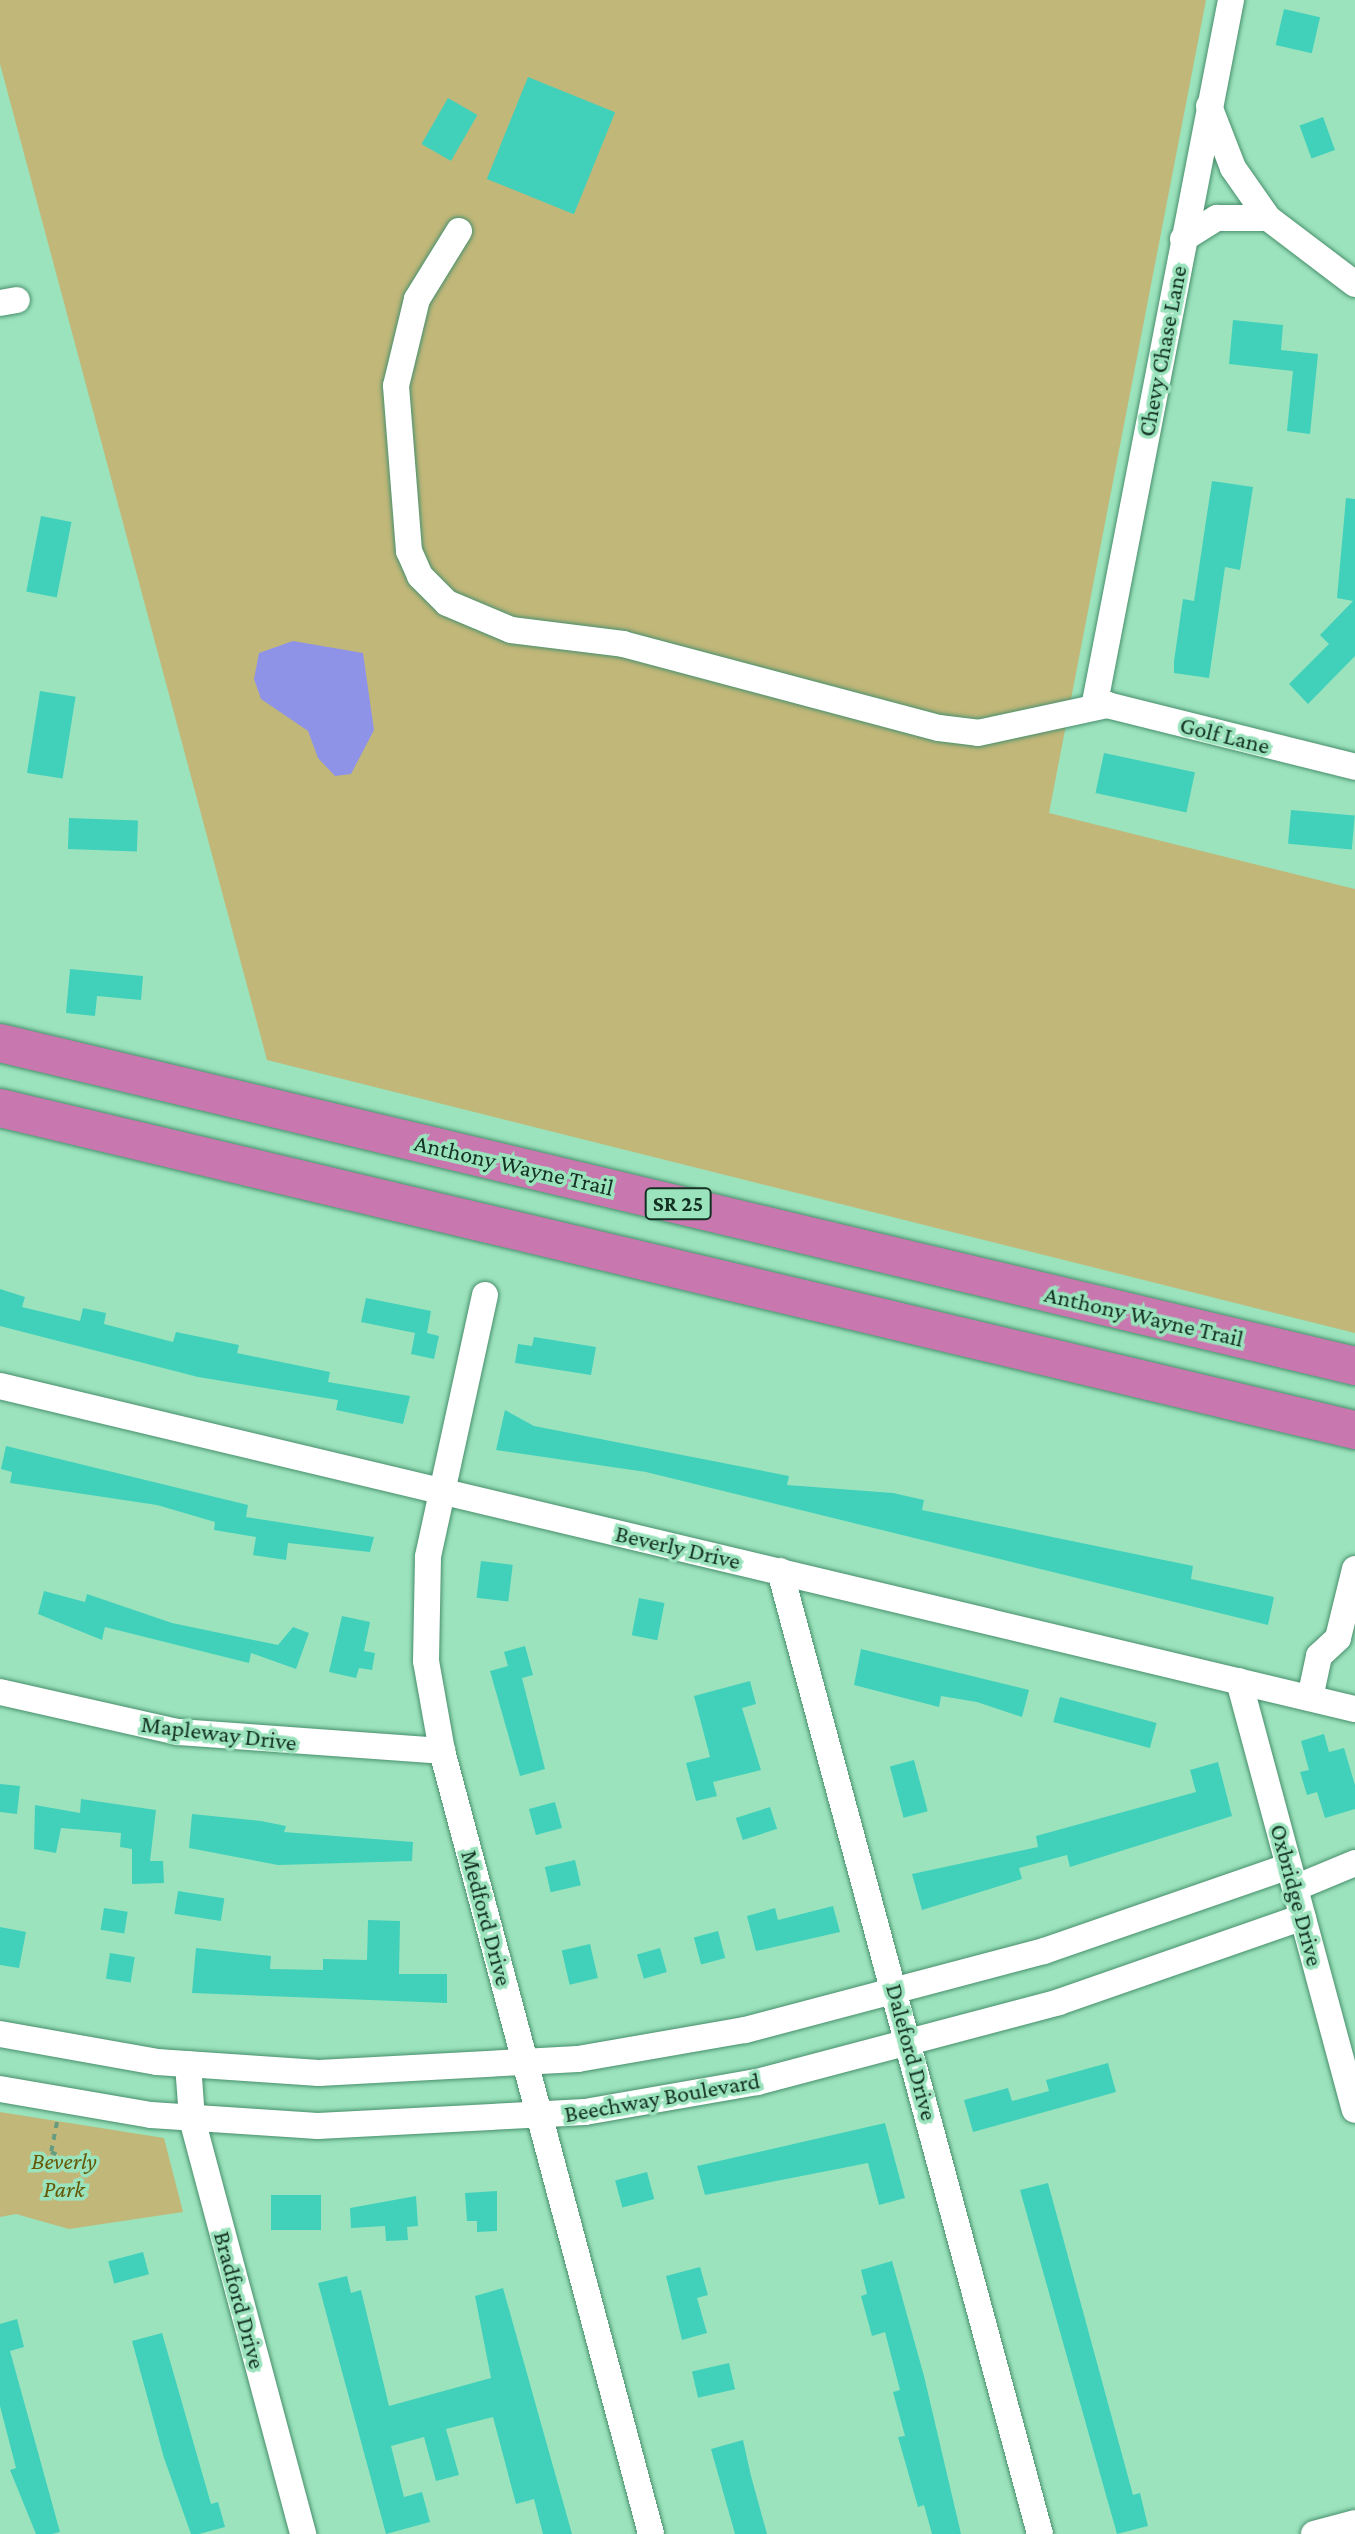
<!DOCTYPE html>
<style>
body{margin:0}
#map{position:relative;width:1355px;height:2534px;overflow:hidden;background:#9be3bd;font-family:"Crimson Pro",serif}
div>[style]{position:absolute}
.green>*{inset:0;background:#c1b779}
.water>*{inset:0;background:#8f93e8}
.building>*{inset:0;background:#41d1bb;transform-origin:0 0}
.path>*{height:4px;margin-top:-2px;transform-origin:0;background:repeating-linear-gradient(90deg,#669d80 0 6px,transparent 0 12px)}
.roads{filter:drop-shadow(0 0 2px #488f6c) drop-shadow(0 0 2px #488f6c)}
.minor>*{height:26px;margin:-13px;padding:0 13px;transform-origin:13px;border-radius:13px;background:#fff}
.highway>*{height:38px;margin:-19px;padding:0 19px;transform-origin:19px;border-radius:19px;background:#c978af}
span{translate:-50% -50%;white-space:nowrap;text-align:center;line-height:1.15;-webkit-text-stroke:7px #9be3bd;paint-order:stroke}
.shield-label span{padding:2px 6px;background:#9be3bd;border:2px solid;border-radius:6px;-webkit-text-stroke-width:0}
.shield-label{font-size:22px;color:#133122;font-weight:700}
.street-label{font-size:24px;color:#133122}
.park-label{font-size:24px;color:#645806;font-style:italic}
</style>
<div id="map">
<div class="green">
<div style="clip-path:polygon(0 0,1206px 0,1049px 813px,1355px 889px,1355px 1333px,267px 1060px,0 64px)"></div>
<div style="clip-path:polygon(0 2112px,164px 2138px,183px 2212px,69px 2229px,16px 2214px,0 2217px)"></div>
</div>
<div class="water">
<div style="clip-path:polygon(293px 641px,363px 653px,374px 730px,351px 774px,335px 776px,318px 758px,308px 731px,261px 699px,254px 679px,259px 653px)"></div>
</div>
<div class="building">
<div style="left:1284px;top:9px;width:37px;height:37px;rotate:13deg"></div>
<div style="left:528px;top:77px;width:94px;height:110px;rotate:22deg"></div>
<div style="left:448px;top:98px;width:34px;height:53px;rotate:30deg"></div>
<div style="left:1323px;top:117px;width:35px;height:25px;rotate:70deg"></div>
<div style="clip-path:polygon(1233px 320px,1283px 325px,1281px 350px,1318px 354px,1310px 434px,1287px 431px,1293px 371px,1229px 364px)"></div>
<div style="clip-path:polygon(1212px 481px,1253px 487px,1240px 570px,1225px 567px,1209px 678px,1174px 673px,1174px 661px,1183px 599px,1194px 601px)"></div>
<div style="clip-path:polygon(1346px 498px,1355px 499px,1355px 656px,1308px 704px,1289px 684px,1329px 644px,1320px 635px,1353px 601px,1337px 598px)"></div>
<div style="left:41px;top:516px;width:31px;height:77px;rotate:11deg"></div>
<div style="left:40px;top:691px;width:36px;height:83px;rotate:9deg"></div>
<div style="left:1104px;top:753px;width:93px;height:41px;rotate:12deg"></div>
<div style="left:1291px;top:810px;width:64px;height:34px;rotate:5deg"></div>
<div style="left:69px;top:818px;width:69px;height:31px;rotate:2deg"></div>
<div style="clip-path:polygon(70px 969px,143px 976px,141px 1000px,97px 996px,95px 1016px,66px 1013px)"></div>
<div style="clip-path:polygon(0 1289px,25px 1297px,22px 1307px,80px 1321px,83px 1308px,106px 1313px,104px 1324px,173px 1342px,176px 1332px,239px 1345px,237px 1353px,330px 1372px,328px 1382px,410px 1396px,403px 1424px,336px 1410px,338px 1400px,198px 1377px,0 1326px)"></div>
<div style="clip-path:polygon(366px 1298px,431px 1311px,427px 1333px,439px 1336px,434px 1359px,411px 1354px,415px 1333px,361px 1322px)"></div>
<div style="clip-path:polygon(534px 1337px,596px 1347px,591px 1375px,515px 1363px,518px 1344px,532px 1346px)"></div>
<div style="clip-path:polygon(505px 1410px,534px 1426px,789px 1476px,787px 1485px,893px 1493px,924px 1500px,922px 1510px,1193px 1566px,1191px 1579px,1274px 1597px,1268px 1625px,646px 1472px,496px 1450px)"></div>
<div style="clip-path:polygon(6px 1446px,248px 1505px,246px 1517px,374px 1537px,370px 1552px,288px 1543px,286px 1560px,253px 1555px,256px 1537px,214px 1530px,215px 1522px,157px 1505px,10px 1483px,12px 1472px,1px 1469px)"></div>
<div style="left:481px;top:1561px;width:32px;height:37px;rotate:7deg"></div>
<div style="clip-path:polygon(44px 1591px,85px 1602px,87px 1594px,172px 1623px,278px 1645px,293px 1627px,309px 1633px,296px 1669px,251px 1653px,249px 1663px,105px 1627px,102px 1640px,38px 1614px)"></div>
<div style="left:639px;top:1598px;width:26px;height:38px;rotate:11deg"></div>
<div style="clip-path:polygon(342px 1616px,370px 1622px,364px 1651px,375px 1653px,372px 1670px,359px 1668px,356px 1678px,329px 1672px)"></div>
<div style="clip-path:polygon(525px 1646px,533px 1675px,522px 1678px,545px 1769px,520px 1776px,490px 1671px,508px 1666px,504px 1652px)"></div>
<div style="clip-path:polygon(861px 1649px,1029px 1690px,1022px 1717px,977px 1702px,941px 1696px,939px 1707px,854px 1685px)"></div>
<div style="clip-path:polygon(750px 1681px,756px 1704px,742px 1708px,761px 1770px,713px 1782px,717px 1796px,696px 1801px,686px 1763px,710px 1757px,694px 1696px)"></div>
<div style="left:1060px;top:1697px;width:100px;height:26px;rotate:15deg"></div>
<div style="clip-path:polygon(1324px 1734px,1329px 1752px,1344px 1748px,1355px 1785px,1355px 1809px,1325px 1818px,1317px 1792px,1307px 1795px,1300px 1772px,1309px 1770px,1301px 1741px)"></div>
<div style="left:914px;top:1760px;width:53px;height:25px;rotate:75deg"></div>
<div style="clip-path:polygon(1218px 1762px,1232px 1816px,1070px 1867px,1067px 1855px,1019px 1868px,1022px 1879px,922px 1910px,912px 1874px,1038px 1847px,1036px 1836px,1196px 1792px,1190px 1770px)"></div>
<div style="clip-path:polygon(0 1784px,20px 1786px,17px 1814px,0 1812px)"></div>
<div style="clip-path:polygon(81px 1799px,156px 1810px,150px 1861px,163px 1861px,164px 1883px,132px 1884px,132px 1849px,120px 1847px,121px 1833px,61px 1828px,56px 1853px,34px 1849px,35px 1805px,80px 1813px)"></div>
<div style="left:555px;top:1802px;width:27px;height:27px;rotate:75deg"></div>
<div style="left:770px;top:1807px;width:23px;height:36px;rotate:72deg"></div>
<div style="clip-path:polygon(192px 1814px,261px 1821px,286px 1826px,284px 1832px,413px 1842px,412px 1861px,278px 1865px,189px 1848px)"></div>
<div style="left:575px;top:1860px;width:26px;height:31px;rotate:77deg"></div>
<div style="left:178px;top:1891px;width:47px;height:23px;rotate:9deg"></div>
<div style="clip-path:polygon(833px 1906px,840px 1932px,756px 1951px,747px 1916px,775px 1908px,778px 1920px)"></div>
<div style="left:104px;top:1908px;width:24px;height:22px;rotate:9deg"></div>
<div style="clip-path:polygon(368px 1920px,400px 1921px,399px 1974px,447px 1974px,447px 2003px,192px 1993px,196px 1948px,271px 1956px,270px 1969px,323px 1970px,323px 1959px,367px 1960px)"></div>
<div style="clip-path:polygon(0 1927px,26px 1932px,19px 1968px,0 1965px)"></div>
<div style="left:718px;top:1931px;width:28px;height:25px;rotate:75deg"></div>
<div style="left:590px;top:1944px;width:35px;height:29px;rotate:77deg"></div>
<div style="left:660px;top:1948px;width:25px;height:24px;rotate:74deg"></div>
<div style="left:110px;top:1953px;width:25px;height:26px;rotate:9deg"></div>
<div style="clip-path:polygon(1108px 2063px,1116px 2092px,973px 2132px,964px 2100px,1008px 2088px,1012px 2101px,1049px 2091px,1046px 2080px)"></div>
<div style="clip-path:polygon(885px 2123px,905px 2198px,879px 2205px,868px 2163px,705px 2195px,697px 2166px)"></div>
<div style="left:647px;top:2172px;width:28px;height:33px;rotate:75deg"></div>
<div style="clip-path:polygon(1048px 2183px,1133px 2495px,1140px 2493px,1148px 2526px,1117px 2534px,1020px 2190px)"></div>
<div style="clip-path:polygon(497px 2191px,497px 2231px,477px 2232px,477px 2221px,467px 2221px,465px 2193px)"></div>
<div style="left:271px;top:2195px;width:50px;height:35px"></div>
<div style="clip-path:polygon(416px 2196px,418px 2226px,407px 2227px,408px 2240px,386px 2241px,385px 2226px,351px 2228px,350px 2208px)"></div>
<div style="left:143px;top:2252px;width:23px;height:36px;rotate:75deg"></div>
<div style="clip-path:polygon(892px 2261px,924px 2376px,961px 2534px,932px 2534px,924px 2505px,918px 2507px,898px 2437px,905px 2436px,893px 2392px,900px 2390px,885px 2332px,872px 2336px,861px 2296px,867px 2294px,861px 2270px)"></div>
<div style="clip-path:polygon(700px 2267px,708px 2295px,697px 2298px,707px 2333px,682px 2340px,666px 2276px)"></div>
<div style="clip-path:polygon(347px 2276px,351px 2293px,361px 2290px,389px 2406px,491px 2378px,475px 2296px,503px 2288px,572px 2534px,543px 2534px,534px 2499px,516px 2504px,493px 2417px,446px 2429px,459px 2475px,436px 2481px,424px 2437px,391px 2446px,404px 2497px,422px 2492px,430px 2522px,386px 2534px,318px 2283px)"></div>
<div style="clip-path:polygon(17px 2319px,24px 2347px,10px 2351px,60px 2532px,52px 2534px,36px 2534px,10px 2470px,16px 2468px,0 2406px,0 2324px)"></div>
<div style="clip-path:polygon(162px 2333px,211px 2504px,218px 2502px,225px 2527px,199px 2534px,191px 2534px,164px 2458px,132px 2341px)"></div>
<div style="left:729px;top:2363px;width:27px;height:38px;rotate:77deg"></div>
<div style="clip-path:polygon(743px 2440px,751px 2476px,767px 2534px,735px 2534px,711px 2449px)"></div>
</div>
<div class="path">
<div style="left:57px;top:2122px;width:31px;rotate:101deg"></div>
<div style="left:51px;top:2152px;width:10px;rotate:24deg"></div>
</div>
<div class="roads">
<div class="minor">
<div style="left:1231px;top:0;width:715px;rotate:100.96deg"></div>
<div style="left:1095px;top:702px;width:268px;rotate:14deg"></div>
<div style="left:1209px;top:106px;width:66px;rotate:68.8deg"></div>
<div style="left:1233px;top:168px;width:61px;rotate:55deg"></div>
<div style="left:1268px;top:218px;width:109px;rotate:37.2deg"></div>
<div style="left:459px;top:231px;width:80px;rotate:121.7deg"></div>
<div style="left:417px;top:299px;width:89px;rotate:103.6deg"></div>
<div style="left:396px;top:386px;width:166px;rotate:85.5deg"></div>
<div style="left:409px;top:551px;width:27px;rotate:66deg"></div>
<div style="left:420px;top:576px;width:38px;rotate:45deg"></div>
<div style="left:447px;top:603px;width:69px;rotate:22.9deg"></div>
<div style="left:511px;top:630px;width:113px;rotate:7.1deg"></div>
<div style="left:623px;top:644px;width:327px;rotate:14.9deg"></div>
<div style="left:939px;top:728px;width:39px;rotate:7deg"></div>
<div style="left:978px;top:733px;width:133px;rotate:-12.2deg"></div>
<div style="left:1183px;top:239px;width:40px;rotate:-32deg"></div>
<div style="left:1217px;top:218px;width:51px"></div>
<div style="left:0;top:303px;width:17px;rotate:-10deg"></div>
<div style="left:485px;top:1295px;width:268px;rotate:102.3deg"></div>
<div style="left:428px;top:1557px;width:104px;rotate:91.1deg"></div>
<div style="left:426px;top:1661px;width:91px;rotate:79.9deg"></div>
<div style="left:442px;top:1751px;width:810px;rotate:75.05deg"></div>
<div style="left:0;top:1386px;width:1393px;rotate:13.41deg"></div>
<div style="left:780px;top:1571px;width:997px;rotate:74.89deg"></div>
<div style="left:1239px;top:1681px;width:444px;rotate:74.9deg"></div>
<div style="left:0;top:1692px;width:182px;rotate:12.7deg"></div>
<div style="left:178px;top:1732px;width:265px;rotate:4.1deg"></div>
<div style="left:1310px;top:1698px;width:43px;rotate:-77.9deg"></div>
<div style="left:1319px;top:1656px;width:26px;rotate:-43deg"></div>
<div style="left:1338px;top:1638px;width:71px;rotate:-76.2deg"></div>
<div style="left:1295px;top:1888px;width:65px;rotate:-22.6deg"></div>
<div style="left:0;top:2034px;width:159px;rotate:10.1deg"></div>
<div style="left:157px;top:2062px;width:162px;rotate:3.9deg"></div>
<div style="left:319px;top:2073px;width:259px;rotate:-3.1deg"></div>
<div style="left:578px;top:2059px;width:169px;rotate:-9.9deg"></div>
<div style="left:745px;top:2030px;width:309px;rotate:-14.8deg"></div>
<div style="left:1044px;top:1951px;width:259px;rotate:-19.1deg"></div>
<div style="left:188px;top:2064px;width:55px;rotate:85.8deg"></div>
<div style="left:192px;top:2119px;width:430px;rotate:75deg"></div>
<div style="left:0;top:2089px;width:153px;rotate:9.8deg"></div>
<div style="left:151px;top:2115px;width:167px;rotate:3.8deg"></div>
<div style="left:318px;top:2126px;width:267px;rotate:-3deg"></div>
<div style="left:585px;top:2112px;width:175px;rotate:-9.9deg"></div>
<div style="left:757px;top:2082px;width:312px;rotate:-14.8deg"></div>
<div style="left:1059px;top:2002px;width:258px;rotate:-19.2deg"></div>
<div style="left:1314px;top:2534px;width:42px;rotate:-15deg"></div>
</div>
<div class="highway">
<div style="left:0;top:1043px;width:1393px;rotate:13.41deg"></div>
<div style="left:0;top:1108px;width:1393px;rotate:13.37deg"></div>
</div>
</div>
<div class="shield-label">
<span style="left:678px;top:1204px">SR 25</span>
</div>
<div class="street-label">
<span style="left:1162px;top:351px;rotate:-79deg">Chevy Chase Lane</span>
<span style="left:1225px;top:735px;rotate:14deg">Golf Lane</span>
<span style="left:514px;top:1165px;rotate:13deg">Anthony Wayne Trail</span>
<span style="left:1144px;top:1316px;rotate:13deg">Anthony Wayne Trail</span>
<span style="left:678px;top:1547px;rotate:13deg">Beverly Drive</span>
<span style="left:219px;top:1733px;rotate:7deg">Mapleway Drive</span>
<span style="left:1297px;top:1895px;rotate:75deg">Oxbridge Drive</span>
<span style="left:487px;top:1918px;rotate:75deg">Medford Drive</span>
<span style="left:912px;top:2052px;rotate:75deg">Daleford Drive</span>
<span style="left:662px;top:2097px;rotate:-10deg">Beechway Boulevard</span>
<span style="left:240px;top:2300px;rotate:75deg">Bradford Drive</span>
</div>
<div class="park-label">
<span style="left:64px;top:2175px">Beverly<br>Park</span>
</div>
</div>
